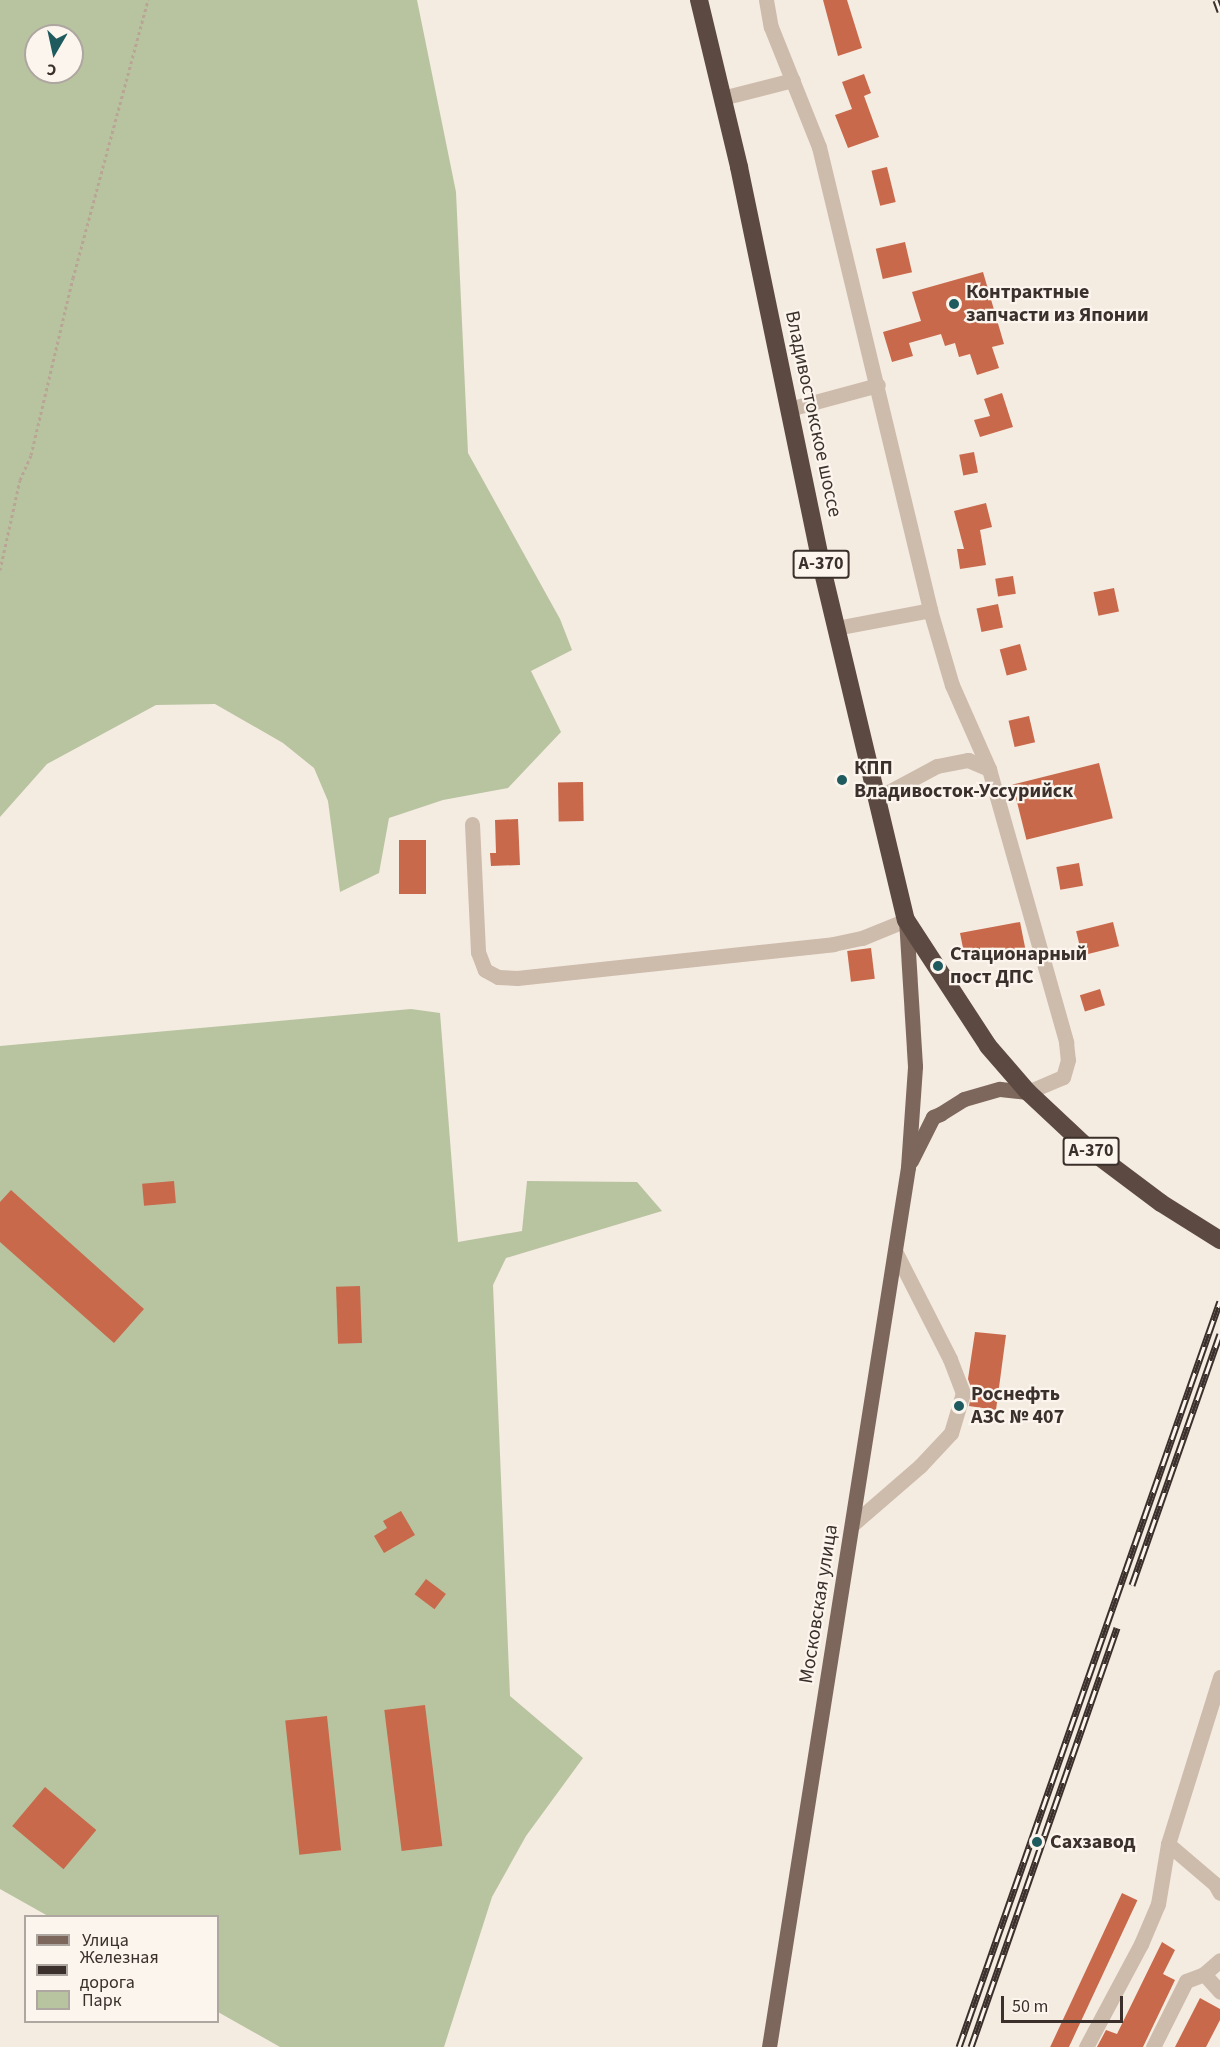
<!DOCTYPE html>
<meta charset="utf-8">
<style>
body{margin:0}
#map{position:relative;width:1220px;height:2047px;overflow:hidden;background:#f4ebe1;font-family:"Source Sans 3",sans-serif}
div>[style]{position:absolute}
.green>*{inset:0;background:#b8c4a0}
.building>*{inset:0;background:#c8694b;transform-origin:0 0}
.path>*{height:3px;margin-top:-1.5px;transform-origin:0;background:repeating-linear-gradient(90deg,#b9a596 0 3px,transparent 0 6px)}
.minor>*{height:15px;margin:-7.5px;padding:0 7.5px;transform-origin:7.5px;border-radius:7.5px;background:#cdbbac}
.major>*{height:15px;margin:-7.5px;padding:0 7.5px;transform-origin:7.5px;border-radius:7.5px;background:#7d675c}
.highway>*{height:18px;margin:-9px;padding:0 9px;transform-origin:9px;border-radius:9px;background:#5c4a42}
.rail>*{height:7px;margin-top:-3.5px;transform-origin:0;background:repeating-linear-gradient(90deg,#fbf5ee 0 14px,#3b302b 0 28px);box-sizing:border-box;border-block:2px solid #3b302b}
.dots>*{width:16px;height:16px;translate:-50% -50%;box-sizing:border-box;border:3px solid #fbf5ee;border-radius:50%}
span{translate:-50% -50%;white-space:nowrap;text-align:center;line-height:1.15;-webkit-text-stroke:4.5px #fbf5ee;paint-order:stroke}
.shield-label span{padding:2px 4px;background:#fbf5ee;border:2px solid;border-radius:4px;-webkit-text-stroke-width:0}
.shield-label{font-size:18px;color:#3b302b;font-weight:700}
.poi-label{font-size:20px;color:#3b302b;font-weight:700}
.left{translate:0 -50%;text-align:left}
.street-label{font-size:20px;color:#3b302b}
.legend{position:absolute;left:24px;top:1915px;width:195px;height:108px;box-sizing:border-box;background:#fbf5ee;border:2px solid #aea6a0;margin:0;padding:8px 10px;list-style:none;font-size:18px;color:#3b302b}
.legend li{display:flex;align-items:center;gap:12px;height:30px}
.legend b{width:30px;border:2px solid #aea6a0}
.north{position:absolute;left:24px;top:24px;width:60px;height:60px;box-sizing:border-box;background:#fbf5ee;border:2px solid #aea6a0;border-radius:50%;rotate:189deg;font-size:16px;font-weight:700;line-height:24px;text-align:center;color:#3b302b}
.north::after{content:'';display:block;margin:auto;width:21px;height:27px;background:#1f5a5e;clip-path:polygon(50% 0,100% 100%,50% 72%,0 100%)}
.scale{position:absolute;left:1001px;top:1996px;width:122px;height:27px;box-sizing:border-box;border:3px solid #3b302b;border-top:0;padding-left:8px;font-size:18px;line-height:21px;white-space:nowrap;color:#3b302b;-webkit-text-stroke:4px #fbf5ee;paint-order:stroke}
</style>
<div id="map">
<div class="green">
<div style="clip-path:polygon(evenodd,0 0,417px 0,456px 192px,468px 453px,560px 619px,572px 650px,531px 671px,561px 732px,508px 788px,443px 800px,389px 818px,379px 873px,340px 892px,328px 801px,314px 768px,283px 743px,215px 704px,156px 705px,47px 764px,0 817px,0 0,36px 36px,72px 36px,72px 72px,36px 72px,36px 36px)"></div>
<div style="clip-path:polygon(411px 1009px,440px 1013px,458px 1242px,522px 1231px,527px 1181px,637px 1182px,662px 1211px,506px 1258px,493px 1285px,510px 1696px,583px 1758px,526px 1836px,492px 1897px,444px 2047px,280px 2047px,218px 2012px,218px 1916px,48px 1916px,0 1889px,0 1046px)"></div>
</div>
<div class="building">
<div style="clip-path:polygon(823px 0,847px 0,862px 48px,838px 56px)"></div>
<div style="clip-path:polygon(864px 74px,871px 93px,864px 96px,879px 137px,848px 148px,835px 115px,852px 109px,842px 82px)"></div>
<div style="left:887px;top:167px;width:36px;height:16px;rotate:76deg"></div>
<div style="left:905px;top:242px;width:31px;height:30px;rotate:77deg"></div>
<div style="clip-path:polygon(983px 272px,1004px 344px,992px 347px,999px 368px,977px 375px,970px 354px,959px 357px,955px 343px,945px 346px,941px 334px,909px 343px,913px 356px,892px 362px,883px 332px,921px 321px,912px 292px)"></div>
<div style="clip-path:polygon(1002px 393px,1013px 427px,980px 437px,974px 420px,990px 416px,984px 399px)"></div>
<div style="left:974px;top:452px;width:21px;height:15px;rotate:79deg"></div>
<div style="clip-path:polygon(986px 503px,992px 527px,980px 530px,986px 565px,960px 569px,957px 549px,964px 549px,954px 511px)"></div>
<div style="left:1013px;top:576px;width:18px;height:18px;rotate:81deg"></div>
<div style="left:1114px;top:588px;width:24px;height:21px;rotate:78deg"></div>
<div style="left:998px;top:604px;width:24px;height:22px;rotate:78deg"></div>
<div style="left:1020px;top:644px;width:27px;height:21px;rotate:75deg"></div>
<div style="left:1029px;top:716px;width:27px;height:21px;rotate:77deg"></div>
<div style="left:1099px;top:763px;width:57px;height:89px;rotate:76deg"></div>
<div style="left:583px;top:782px;width:39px;height:25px;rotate:89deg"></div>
<div style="clip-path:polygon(518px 819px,520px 865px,491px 866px,490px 853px,496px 853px,495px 820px)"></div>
<div style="left:399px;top:840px;width:27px;height:54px"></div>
<div style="left:1079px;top:863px;width:23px;height:23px;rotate:80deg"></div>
<div style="clip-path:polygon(1020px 922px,1026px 952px,992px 959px,989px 948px,964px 953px,960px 933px)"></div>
<div style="left:1113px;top:922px;width:25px;height:38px;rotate:76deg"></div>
<div style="left:871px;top:948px;width:31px;height:24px;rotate:83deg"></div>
<div style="left:1100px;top:989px;width:17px;height:21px;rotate:73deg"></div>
<div style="left:174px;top:1181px;width:22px;height:32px;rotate:85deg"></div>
<div style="clip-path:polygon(11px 1190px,144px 1309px,114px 1343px,0 1242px,0 1202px)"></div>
<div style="left:360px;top:1286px;width:57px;height:24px;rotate:88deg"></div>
<div style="clip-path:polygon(975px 1332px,1006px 1335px,996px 1410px,969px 1406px,972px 1390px,968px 1379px)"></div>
<div style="clip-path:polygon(401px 1511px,415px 1535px,384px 1553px,374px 1536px,387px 1528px,383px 1521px)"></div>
<div style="left:426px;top:1579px;width:25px;height:19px;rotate:37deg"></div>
<div style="left:425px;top:1705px;width:142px;height:41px;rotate:83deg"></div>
<div style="left:327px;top:1716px;width:135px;height:42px;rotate:84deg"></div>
<div style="left:45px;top:1787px;width:67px;height:51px;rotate:40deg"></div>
<div style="left:1122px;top:1893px;width:17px;height:172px;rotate:25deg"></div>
<div style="clip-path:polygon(1162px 1942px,1175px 1950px,1163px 1974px,1175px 1980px,1143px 2047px,1097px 2047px,1106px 2030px,1117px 2034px)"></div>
<div style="clip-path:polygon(1200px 1998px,1220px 2009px,1220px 2020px,1206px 2047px,1175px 2047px)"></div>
</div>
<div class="path">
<div style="left:0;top:570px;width:92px;rotate:-77.5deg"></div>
<div style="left:20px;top:480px;width:27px;rotate:-66deg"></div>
<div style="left:31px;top:455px;width:182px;rotate:-76.7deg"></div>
<div style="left:73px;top:278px;width:288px;rotate:-74.9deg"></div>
</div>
<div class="minor">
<div style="left:766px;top:0;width:27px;rotate:80deg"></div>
<div style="left:771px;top:27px;width:129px;rotate:68.2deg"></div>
<div style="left:819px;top:147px;width:476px;rotate:76.5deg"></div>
<div style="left:930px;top:610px;width:78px;rotate:73.7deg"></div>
<div style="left:952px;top:685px;width:92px;rotate:66.2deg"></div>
<div style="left:989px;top:769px;width:284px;rotate:74.2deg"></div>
<div style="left:1066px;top:1042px;width:18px;rotate:84deg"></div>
<div style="left:1068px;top:1060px;width:18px;rotate:106deg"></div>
<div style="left:1063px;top:1077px;width:38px;rotate:157deg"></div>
<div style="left:722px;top:98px;width:73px;rotate:-14.2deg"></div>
<div style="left:789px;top:409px;width:92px;rotate:-15.1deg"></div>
<div style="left:836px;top:628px;width:96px;rotate:-10.8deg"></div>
<div style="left:877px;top:798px;width:68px;rotate:-28.1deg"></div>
<div style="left:937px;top:766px;width:32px;rotate:-11deg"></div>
<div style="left:968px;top:760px;width:23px;rotate:23deg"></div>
<div style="left:472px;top:824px;width:128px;rotate:87.3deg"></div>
<div style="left:478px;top:952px;width:19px;rotate:69deg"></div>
<div style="left:485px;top:970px;width:15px;rotate:28deg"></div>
<div style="left:498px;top:977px;width:19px;rotate:3deg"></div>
<div style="left:517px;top:978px;width:318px;rotate:-6.1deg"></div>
<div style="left:833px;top:944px;width:30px;rotate:-12deg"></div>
<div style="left:862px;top:938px;width:48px;rotate:-22.2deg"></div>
<div style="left:853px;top:1524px;width:89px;rotate:-40.9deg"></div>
<div style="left:920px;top:1466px;width:45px;rotate:-46.8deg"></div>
<div style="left:951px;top:1433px;width:42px;rotate:-73.3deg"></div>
<div style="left:963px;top:1393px;width:36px;rotate:-111deg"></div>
<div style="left:950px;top:1359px;width:121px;rotate:-117deg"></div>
<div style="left:1168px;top:1844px;width:62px;rotate:40.4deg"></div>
<div style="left:1215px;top:1884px;width:10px;rotate:61deg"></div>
<div style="left:1204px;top:1974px;width:24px;rotate:48deg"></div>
<div style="left:1086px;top:2047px;width:117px;rotate:-61.9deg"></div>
<div style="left:1141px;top:1944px;width:43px;rotate:-67deg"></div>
<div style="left:1158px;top:1904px;width:61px;rotate:-80.5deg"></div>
<div style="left:1168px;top:1844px;width:175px;rotate:-72.7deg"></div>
<div style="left:1153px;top:2047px;width:74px;rotate:-63.4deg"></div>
<div style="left:1186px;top:1981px;width:19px;rotate:-21deg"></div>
<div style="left:1204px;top:1974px;width:21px;rotate:-41deg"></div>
</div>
<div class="major">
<div style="left:911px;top:1161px;width:49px;rotate:-63.4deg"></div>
<div style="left:933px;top:1117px;width:8px;rotate:-23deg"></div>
<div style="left:940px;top:1114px;width:28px;rotate:-32deg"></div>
<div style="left:964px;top:1099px;width:37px;rotate:-16deg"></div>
<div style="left:1000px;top:1089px;width:28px;rotate:6deg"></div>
<div style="left:769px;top:2047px;width:891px;rotate:-81.02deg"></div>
<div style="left:908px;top:1167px;width:101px;rotate:-86deg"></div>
<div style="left:915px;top:1066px;width:146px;rotate:-93.5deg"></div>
</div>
<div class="highway">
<div style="left:699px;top:0;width:172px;rotate:76.5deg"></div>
<div style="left:739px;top:167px;width:405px;rotate:78.3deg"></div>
<div style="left:821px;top:564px;width:366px;rotate:76.6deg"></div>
<div style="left:906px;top:920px;width:150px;rotate:56.9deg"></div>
<div style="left:988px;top:1046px;width:61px;rotate:49deg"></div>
<div style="left:1028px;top:1092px;width:83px;rotate:43.1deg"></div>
<div style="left:1089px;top:1149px;width:90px;rotate:36.9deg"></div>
<div style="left:1161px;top:1203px;width:70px;rotate:32.1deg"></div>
</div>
<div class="rail">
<div style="left:1216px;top:0;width:12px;rotate:70deg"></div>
<div style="left:1132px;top:1585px;width:266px;rotate:-70.7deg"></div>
<div style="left:959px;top:2047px;width:790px;rotate:-70.72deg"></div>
<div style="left:971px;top:2047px;width:444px;rotate:-70.8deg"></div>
</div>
<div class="dots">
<div style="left:954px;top:304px;background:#1f5a5e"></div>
<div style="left:842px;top:780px;background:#1f5a5e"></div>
<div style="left:938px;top:966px;background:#1f5a5e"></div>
<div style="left:959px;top:1406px;background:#1f5a5e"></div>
<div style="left:1037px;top:1842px;background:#1f5a5e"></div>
</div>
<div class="shield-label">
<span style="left:821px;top:564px">А-370</span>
<span style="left:1091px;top:1151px">А-370</span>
</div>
<div class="poi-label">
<span class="left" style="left:966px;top:304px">Контрактные<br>запчасти из Японии</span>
<span class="left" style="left:854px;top:780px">КПП<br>Владивосток-Уссурийск</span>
<span class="left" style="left:950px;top:966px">Стационарный<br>пост ДПС</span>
<span class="left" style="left:971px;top:1406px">Роснефть<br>АЗС № 407</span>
<span class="left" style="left:1050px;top:1842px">Сахзавод</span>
</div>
<div class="street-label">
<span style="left:813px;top:414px;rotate:78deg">Владивостокское шоссе</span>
<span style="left:819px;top:1604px;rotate:-81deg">Московская улица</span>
</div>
<ul class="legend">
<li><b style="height:8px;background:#7d675c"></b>Улица</li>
<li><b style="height:8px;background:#3b302b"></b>Железная дорога</li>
<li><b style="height:16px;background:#b8c4a0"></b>Парк</li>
</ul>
<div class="north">С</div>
<div class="scale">50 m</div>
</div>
